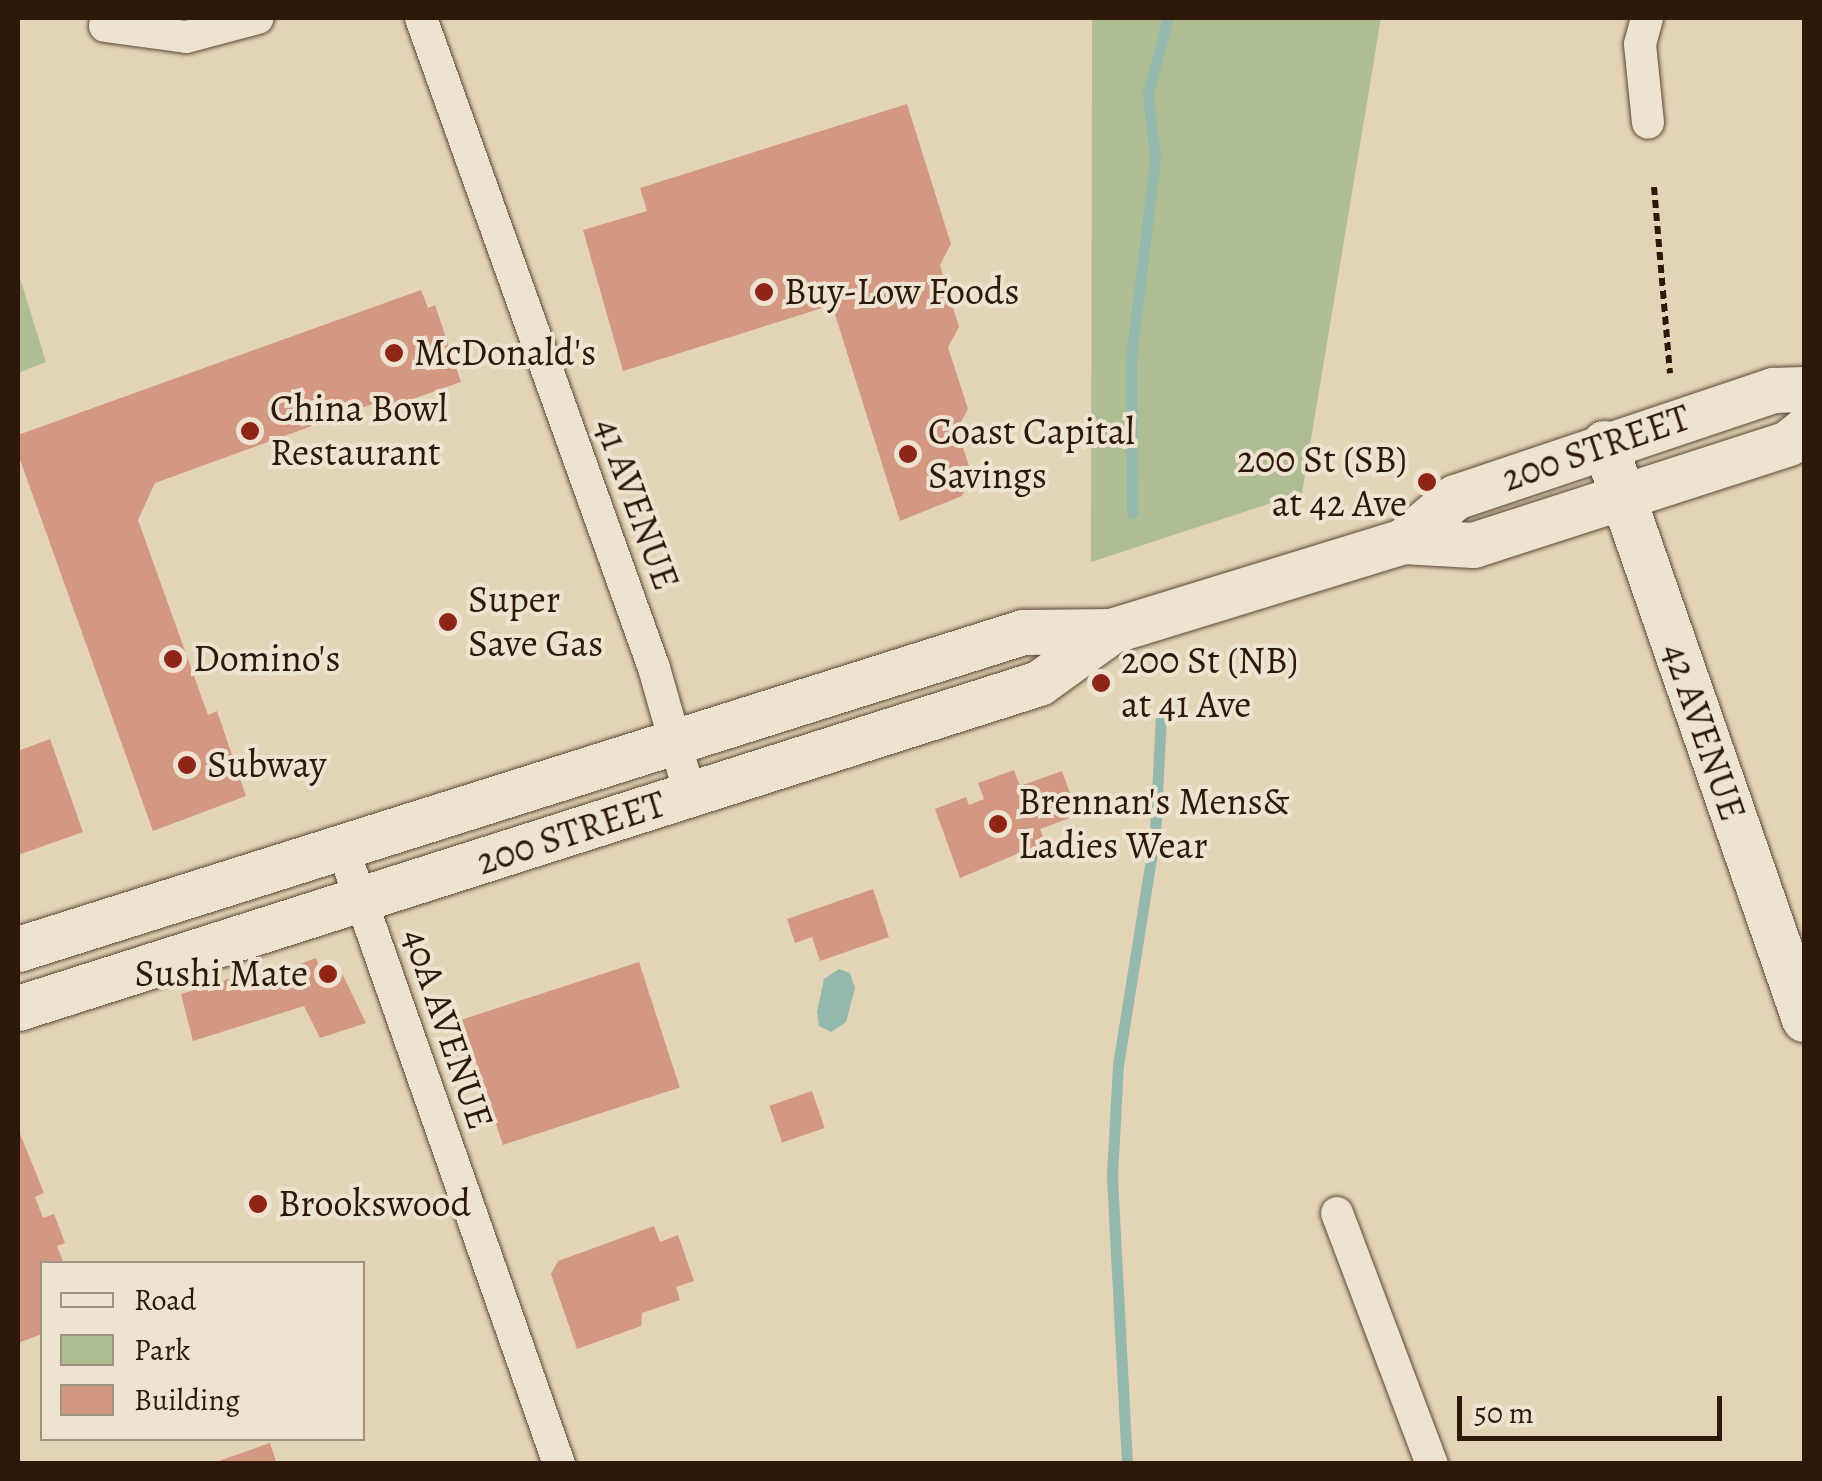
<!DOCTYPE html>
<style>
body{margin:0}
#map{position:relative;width:1822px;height:1481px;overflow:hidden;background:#e4d4b7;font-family:Alegreya,serif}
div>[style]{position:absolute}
.green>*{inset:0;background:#afbe92}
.water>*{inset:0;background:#95b8ad}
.stream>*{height:11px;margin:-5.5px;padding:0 5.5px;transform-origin:5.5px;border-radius:5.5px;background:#95b8ad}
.building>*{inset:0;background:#d39882;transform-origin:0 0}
.path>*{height:6px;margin-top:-3px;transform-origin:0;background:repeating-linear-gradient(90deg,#2d180a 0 8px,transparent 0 13px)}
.roads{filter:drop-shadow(0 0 2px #5b4735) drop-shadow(0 0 2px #5b4735)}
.street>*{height:32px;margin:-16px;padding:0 16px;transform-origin:16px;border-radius:16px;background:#ede3d0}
.secondary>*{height:45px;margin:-22.5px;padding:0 22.5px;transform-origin:22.5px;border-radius:22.5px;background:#ede3d0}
.dots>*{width:28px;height:28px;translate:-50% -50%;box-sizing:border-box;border:5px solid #ede3d0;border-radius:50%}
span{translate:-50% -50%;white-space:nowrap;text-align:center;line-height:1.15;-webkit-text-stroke:8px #ede3d0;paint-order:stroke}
.poi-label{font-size:38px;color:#2d180a}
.left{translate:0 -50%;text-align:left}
.right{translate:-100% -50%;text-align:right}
.street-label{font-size:38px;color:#2d180a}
.frame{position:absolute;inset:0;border:20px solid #2d180a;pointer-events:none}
.legend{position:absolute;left:40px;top:1261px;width:325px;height:180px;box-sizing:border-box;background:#ede3d0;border:2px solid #a09281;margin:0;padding:12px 18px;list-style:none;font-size:30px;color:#2d180a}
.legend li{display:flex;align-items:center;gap:20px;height:50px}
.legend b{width:50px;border:2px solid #a09281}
.scale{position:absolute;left:1457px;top:1396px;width:265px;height:45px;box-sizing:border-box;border:5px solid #2d180a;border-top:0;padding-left:12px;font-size:30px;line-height:35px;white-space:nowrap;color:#2d180a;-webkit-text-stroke:8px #ede3d0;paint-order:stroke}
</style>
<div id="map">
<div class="green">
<div style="clip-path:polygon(1092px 18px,1381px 18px,1302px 493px,1091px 562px)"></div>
<div style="clip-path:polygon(18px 272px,46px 362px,18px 373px)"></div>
</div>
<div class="water">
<div style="clip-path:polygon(839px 969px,850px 973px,855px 988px,846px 1022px,831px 1032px,819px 1026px,817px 1012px,824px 979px)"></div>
</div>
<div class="stream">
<div style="left:1132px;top:513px;width:153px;rotate:-90.4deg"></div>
<div style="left:1131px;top:360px;width:202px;rotate:-83.2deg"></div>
<div style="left:1155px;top:159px;width:66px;rotate:-96.1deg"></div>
<div style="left:1148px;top:93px;width:78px;rotate:-75.1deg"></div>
<div style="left:1127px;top:1464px;width:289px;rotate:-93deg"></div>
<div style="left:1112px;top:1175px;width:110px;rotate:-86.9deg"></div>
<div style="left:1118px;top:1065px;width:235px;rotate:-80.9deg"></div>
<div style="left:1155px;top:833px;width:119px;rotate:-87.1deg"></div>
</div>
<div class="building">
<div style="clip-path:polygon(907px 104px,951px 244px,940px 265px,959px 327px,948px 347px,968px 409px,957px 429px,972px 475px,962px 496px,900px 521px,832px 305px,623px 371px,583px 230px,647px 211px,640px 188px)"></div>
<div style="clip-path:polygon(421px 290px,428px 308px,435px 305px,461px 382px,384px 409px,381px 401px,155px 483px,138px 520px,208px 715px,217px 711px,246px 796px,153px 831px,18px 454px,18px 435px)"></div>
<div style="clip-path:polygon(50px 739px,83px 832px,18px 855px,18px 751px)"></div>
<div style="clip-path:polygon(1014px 770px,1020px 786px,1062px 771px,1078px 815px,1040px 829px,1045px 842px,960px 878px,935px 809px,966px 797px,969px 805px,984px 799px,978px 783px)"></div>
<div style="clip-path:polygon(873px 889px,889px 937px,820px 961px,812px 937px,795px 943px,787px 919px)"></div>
<div style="clip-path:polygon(316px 958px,320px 969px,337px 963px,366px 1023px,320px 1038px,304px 1006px,193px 1041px,181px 994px,273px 965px,279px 981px,293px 976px,290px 968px)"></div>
<div style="left:639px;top:962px;width:132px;height:186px;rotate:72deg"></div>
<div style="left:812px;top:1091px;width:39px;height:45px;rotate:71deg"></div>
<div style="clip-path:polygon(18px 1129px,44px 1193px,35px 1197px,43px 1218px,54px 1214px,65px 1243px,57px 1246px,64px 1264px,42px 1264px,42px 1334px,18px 1343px)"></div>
<div style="clip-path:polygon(654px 1226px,660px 1242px,678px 1235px,694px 1281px,676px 1287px,680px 1300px,642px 1313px,641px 1326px,577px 1349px,551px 1274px,558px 1261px)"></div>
<div style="clip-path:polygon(270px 1443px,277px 1464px,213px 1464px,213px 1463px)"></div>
</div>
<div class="path">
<div style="left:1654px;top:187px;width:187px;rotate:85.1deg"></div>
</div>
<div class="roads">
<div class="street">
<div style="left:421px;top:18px;width:690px;rotate:70.28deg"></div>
<div style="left:654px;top:668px;width:131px;rotate:74.1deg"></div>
<div style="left:1647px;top:18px;width:27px;rotate:105deg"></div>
<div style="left:1640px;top:44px;width:79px;rotate:84.2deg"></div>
<div style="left:105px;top:26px;width:82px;rotate:7.7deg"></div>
<div style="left:186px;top:37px;width:74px;rotate:-14.8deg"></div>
<div style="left:342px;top:846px;width:655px;rotate:70.65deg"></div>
<div style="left:1337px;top:1213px;width:268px;rotate:69.3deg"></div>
</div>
<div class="secondary">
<div style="left:1604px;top:443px;width:610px;rotate:70.85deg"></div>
<div style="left:1403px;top:541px;width:68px;rotate:-40.2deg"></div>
<div style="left:1455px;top:497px;width:336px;rotate:-18.6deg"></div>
<div style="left:1773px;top:390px;width:31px;rotate:-2deg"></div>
<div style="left:18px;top:949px;width:1054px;rotate:-17.51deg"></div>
<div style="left:1023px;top:632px;width:88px;rotate:-0.7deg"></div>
<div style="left:1111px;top:631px;width:306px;rotate:-17.1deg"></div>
<div style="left:1403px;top:541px;width:70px;rotate:3.3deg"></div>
<div style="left:1473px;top:545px;width:331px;rotate:-17.9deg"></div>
<div style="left:1788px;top:443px;width:21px;rotate:-39deg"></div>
<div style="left:18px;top:1008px;width:1071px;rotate:-17.66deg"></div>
<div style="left:1039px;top:683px;width:89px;rotate:-35.8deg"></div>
</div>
</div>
<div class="dots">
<div style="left:764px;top:292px;background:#8f2418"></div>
<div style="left:394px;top:353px;background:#8f2418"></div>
<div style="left:250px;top:431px;background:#8f2418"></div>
<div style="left:908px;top:454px;background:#8f2418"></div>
<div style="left:1427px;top:482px;background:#8f2418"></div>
<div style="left:448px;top:622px;background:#8f2418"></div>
<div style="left:173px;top:659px;background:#8f2418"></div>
<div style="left:1101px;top:683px;background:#8f2418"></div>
<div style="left:187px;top:765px;background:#8f2418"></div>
<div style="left:998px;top:824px;background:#8f2418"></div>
<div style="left:328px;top:974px;background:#8f2418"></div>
<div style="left:258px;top:1204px;background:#8f2418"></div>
</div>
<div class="poi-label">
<span class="left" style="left:784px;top:292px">Buy-Low Foods</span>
<span class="left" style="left:414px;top:353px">McDonald's</span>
<span class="left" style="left:270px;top:431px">China Bowl<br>Restaurant</span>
<span class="left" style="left:928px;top:454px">Coast Capital<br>Savings</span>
<span class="right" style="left:1407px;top:482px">200 St (SB)<br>at 42 Ave</span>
<span class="left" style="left:468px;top:622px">Super<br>Save Gas</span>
<span class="left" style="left:193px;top:659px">Domino's</span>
<span class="left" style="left:1121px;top:683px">200 St (NB)<br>at 41 Ave</span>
<span class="left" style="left:207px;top:765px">Subway</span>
<span class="left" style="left:1018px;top:824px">Brennan's Mens&amp;<br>Ladies Wear</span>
<span class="right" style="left:308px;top:974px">Sushi Mate</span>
<span class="left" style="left:278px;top:1204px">Brookswood</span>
</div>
<div class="street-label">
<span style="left:1596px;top:448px;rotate:-19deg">200 STREET</span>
<span style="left:637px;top:504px;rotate:70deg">41 AVENUE</span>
<span style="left:1704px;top:732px;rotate:71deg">42 AVENUE</span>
<span style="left:571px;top:833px;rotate:-18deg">200 STREET</span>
<span style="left:448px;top:1029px;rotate:71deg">40A AVENUE</span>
</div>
<div class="frame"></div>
<ul class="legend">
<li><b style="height:12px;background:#ede3d0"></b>Road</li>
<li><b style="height:28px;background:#afbe92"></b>Park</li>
<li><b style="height:28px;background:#d39882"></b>Building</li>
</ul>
<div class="scale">50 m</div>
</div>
